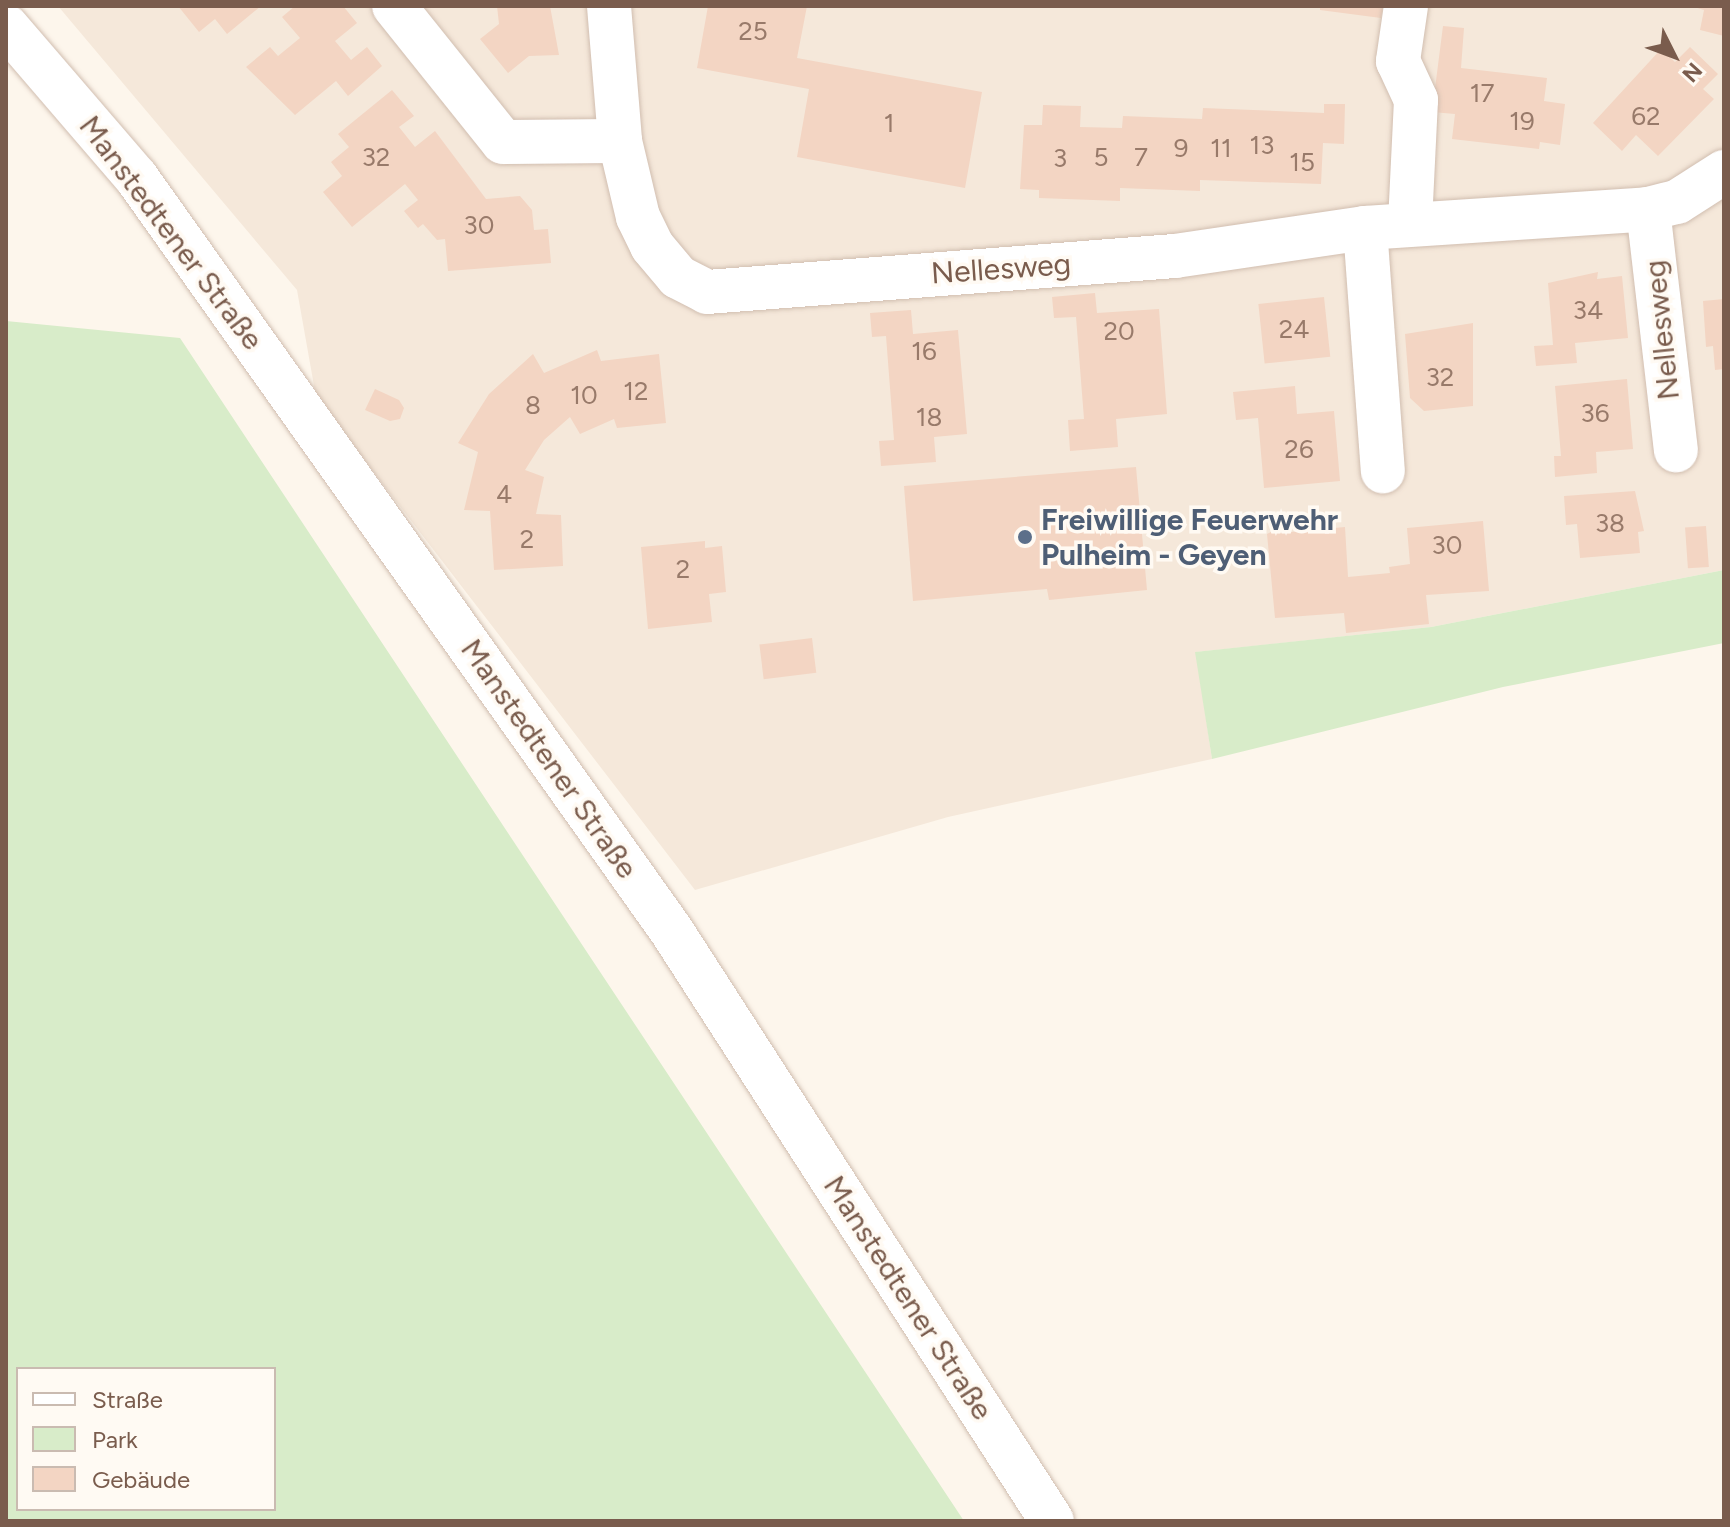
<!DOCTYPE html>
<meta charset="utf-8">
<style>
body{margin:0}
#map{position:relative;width:1730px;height:1527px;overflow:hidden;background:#fdf6ec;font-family:Figtree,sans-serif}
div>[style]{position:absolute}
.residential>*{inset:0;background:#f5e8da}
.green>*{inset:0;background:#d8ecc9}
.building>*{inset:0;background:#f3d5c3;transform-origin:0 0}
.roads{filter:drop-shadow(0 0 2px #d1beb0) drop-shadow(0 0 2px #d1beb0)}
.minor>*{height:44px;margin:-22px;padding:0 22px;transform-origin:22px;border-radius:22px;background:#fff}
.tertiary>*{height:44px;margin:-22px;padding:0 22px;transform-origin:22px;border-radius:22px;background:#fff}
.dots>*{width:22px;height:22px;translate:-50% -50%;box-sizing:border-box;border:4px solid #fffaf3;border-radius:50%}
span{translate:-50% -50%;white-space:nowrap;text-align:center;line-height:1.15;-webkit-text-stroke:7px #fffaf3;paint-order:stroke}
.number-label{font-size:26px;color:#987a6a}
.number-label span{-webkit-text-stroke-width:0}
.street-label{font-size:30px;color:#7a5c4d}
.service-label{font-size:30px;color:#4e5e75;font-weight:700}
.left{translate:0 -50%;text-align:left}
.frame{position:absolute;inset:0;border:8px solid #7a5c4d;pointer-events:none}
.legend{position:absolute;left:16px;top:1367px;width:260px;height:144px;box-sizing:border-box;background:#fffaf3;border:2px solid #cabbb1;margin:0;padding:10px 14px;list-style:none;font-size:24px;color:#7a5c4d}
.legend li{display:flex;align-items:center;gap:16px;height:40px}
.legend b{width:40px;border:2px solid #cabbb1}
.north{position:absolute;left:1634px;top:16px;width:80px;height:80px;-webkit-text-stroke:6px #fffaf3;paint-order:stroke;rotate:132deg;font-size:22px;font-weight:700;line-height:32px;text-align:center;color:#7a5c4d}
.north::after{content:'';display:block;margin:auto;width:28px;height:36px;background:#7a5c4d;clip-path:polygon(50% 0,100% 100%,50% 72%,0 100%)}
</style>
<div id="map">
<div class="residential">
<div style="clip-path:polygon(58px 6px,1724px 6px,1724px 570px,1431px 627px,1196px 652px,1212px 759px,948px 817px,695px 890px,316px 397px,297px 290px)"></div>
</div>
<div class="green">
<div style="clip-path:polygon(evenodd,6px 321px,180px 338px,964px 1521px,6px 1521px,6px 321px,18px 1369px,274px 1369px,274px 1509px,18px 1509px,18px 1369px)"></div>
<div style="clip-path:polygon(1724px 570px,1724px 643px,1503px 687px,1212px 759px,1195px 652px,1431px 627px)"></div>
</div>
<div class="building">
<div style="clip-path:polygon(178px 6px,261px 6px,227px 34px,215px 19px,199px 32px)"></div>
<div style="clip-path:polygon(295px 6px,343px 6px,357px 23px,335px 41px,351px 60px,367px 47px,382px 66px,348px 96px,336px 81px,295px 115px,246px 67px,270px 47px,278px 56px,300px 38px,282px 17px)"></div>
<div style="clip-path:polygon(497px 6px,550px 6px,559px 55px,529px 56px,508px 73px,480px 39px,499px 24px)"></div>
<div style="clip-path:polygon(708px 6px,807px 6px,797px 58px,982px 92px,965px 188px,797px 157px,809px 89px,697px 68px)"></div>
<div style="clip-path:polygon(1320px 6px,1383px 6px,1381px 18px,1320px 10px)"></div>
<div style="clip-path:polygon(1691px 6px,1724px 6px,1724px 36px,1700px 30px,1704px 10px)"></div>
<div style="clip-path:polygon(1443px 26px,1464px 28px,1461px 68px,1547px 78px,1544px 101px,1565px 104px,1560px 145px,1540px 142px,1539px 149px,1452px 139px,1455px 114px,1432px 112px)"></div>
<div style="clip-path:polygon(1690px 47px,1718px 74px,1703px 89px,1714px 99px,1658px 156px,1636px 135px,1622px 151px,1593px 123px,1661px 49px,1675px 62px)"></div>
<div style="clip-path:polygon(392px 90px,414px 116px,399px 127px,415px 147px,435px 131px,486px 199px,520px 196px,532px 210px,534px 230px,548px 229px,551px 263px,448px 271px,445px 239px,437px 240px,423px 224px,418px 228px,404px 211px,418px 200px,405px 184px,352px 227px,323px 192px,342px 176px,331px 162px,349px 147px,338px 134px)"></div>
<div style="clip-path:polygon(1324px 104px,1345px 104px,1344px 144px,1323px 143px,1321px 184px,1200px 180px,1200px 191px,1120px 188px,1120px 201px,1039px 198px,1039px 190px,1020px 189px,1024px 125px,1042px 125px,1043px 105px,1081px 106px,1080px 127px,1122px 128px,1123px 116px,1202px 119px,1203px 108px,1324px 113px)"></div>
<div style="clip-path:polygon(1598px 272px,1597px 279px,1622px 276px,1628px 338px,1575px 343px,1577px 363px,1536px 366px,1534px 346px,1553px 345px,1548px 283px)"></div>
<div style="clip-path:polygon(1095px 293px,1097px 313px,1159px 309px,1167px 414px,1116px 419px,1118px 447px,1070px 451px,1068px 420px,1084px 419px,1076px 317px,1054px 318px,1052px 297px)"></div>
<div style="left:1324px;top:297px;width:60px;height:66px;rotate:84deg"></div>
<div style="clip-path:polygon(1724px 299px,1724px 369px,1715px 370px,1713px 346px,1706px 347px,1703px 301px)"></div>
<div style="clip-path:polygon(911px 310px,913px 334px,958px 330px,967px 434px,934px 437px,936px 462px,881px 466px,879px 441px,894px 440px,886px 336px,872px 337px,870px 313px)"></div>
<div style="clip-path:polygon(1473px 323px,1473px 406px,1424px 411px,1410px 398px,1405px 334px)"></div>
<div style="clip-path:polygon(597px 350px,601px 361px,659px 354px,666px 423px,617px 428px,614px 419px,580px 434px,570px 417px,544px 440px,525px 470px,544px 477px,536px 514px,561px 515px,563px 566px,494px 570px,490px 511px,464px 510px,478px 452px,458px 443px,489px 394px,533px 354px,544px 373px)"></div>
<div style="clip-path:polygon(1627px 379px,1633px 449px,1596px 452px,1597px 473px,1555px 477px,1554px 456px,1561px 456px,1555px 386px)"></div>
<div style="clip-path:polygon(1295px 386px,1297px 414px,1334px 411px,1340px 481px,1264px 488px,1258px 418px,1236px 420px,1233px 392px)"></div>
<div style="clip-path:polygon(375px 389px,399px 400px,404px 408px,400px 419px,390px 421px,365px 410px)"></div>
<div style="clip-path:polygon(1136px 467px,1147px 590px,1049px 600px,1047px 589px,913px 601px,904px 486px)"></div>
<div style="clip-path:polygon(1635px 491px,1644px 531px,1638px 532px,1640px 553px,1580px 558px,1577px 524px,1566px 525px,1564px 496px)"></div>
<div style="clip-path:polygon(1483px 521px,1489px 591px,1426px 595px,1429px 624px,1346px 633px,1344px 613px,1275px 618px,1267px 534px,1279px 528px,1280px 533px,1345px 527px,1348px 577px,1390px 573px,1389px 567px,1410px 564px,1407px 528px)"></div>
<div style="left:1706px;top:526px;width:41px;height:21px;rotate:86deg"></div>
<div style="clip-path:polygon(705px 541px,705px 548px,722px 546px,726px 592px,709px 594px,712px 622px,648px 629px,641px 547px)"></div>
<div style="left:812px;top:638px;width:35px;height:53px;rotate:83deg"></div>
</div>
<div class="roads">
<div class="minor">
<div style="left:394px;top:6px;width:174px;rotate:51.3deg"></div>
<div style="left:503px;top:142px;width:117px;rotate:-0.5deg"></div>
<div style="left:609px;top:6px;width:135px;rotate:85.3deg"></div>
<div style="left:620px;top:141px;width:78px;rotate:76.7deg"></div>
<div style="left:638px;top:217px;width:32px;rotate:64deg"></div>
<div style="left:652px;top:246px;width:40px;rotate:50deg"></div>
<div style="left:678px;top:277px;width:33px;rotate:27deg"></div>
<div style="left:707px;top:292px;width:469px;rotate:-4.4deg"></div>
<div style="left:1175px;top:256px;width:192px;rotate:-8.4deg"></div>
<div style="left:1365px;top:228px;width:284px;rotate:-3.8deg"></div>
<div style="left:1648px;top:209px;width:30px;rotate:-14deg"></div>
<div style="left:1677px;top:202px;width:56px;rotate:-32.6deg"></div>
<div style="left:1406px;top:6px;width:56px;rotate:98.3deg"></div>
<div style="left:1398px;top:61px;width:43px;rotate:65.2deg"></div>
<div style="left:1416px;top:100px;width:124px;rotate:92.8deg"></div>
<div style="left:1648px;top:209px;width:243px;rotate:83.4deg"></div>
<div style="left:1365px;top:228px;width:244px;rotate:85.8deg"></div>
</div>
<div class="tertiary">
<div style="left:6px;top:26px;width:199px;rotate:49.3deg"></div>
<div style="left:136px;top:177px;width:924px;rotate:54.61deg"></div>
<div style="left:671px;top:930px;width:703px;rotate:57.19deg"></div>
</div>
</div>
<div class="dots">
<div style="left:1025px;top:537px;background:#5c6f8a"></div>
</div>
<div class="number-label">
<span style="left:753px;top:32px">25</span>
<span style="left:1482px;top:94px">17</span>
<span style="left:1646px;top:117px">62</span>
<span style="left:1522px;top:122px">19</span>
<span style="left:889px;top:124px">1</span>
<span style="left:1262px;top:146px">13</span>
<span style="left:1181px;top:149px">9</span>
<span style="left:1221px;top:149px">11</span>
<span style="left:376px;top:158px">32</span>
<span style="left:1101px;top:158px">5</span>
<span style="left:1141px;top:158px">7</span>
<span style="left:1060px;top:159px">3</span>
<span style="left:1302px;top:163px">15</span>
<span style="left:479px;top:226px">30</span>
<span style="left:1588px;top:311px">34</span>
<span style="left:1294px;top:330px">24</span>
<span style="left:1119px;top:332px">20</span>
<span style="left:924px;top:352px">16</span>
<span style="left:1440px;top:378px">32</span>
<span style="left:636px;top:392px">12</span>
<span style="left:584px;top:396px">10</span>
<span style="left:533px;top:406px">8</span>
<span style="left:1595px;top:414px">36</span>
<span style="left:929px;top:418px">18</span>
<span style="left:1299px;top:450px">26</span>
<span style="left:504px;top:495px">4</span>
<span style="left:1610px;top:524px">38</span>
<span style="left:527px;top:540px">2</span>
<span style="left:1447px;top:546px">30</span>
<span style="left:683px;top:570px">2</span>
</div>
<div class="street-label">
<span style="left:171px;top:233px;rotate:53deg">Manstedtener Straße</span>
<span style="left:1001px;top:269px;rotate:-4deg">Nellesweg</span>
<span style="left:1662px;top:330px;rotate:-96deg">Nellesweg</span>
<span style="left:549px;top:759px;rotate:55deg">Manstedtener Straße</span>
<span style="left:908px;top:1298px;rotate:57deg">Manstedtener Straße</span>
</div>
<div class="service-label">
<span class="left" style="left:1041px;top:537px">Freiwillige Feuerwehr<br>Pulheim - Geyen</span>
</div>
<div class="frame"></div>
<ul class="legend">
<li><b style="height:10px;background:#fff"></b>Straße</li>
<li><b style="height:22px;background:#d8ecc9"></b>Park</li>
<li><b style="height:22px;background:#f3d5c3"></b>Gebäude</li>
</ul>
<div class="north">N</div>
</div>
